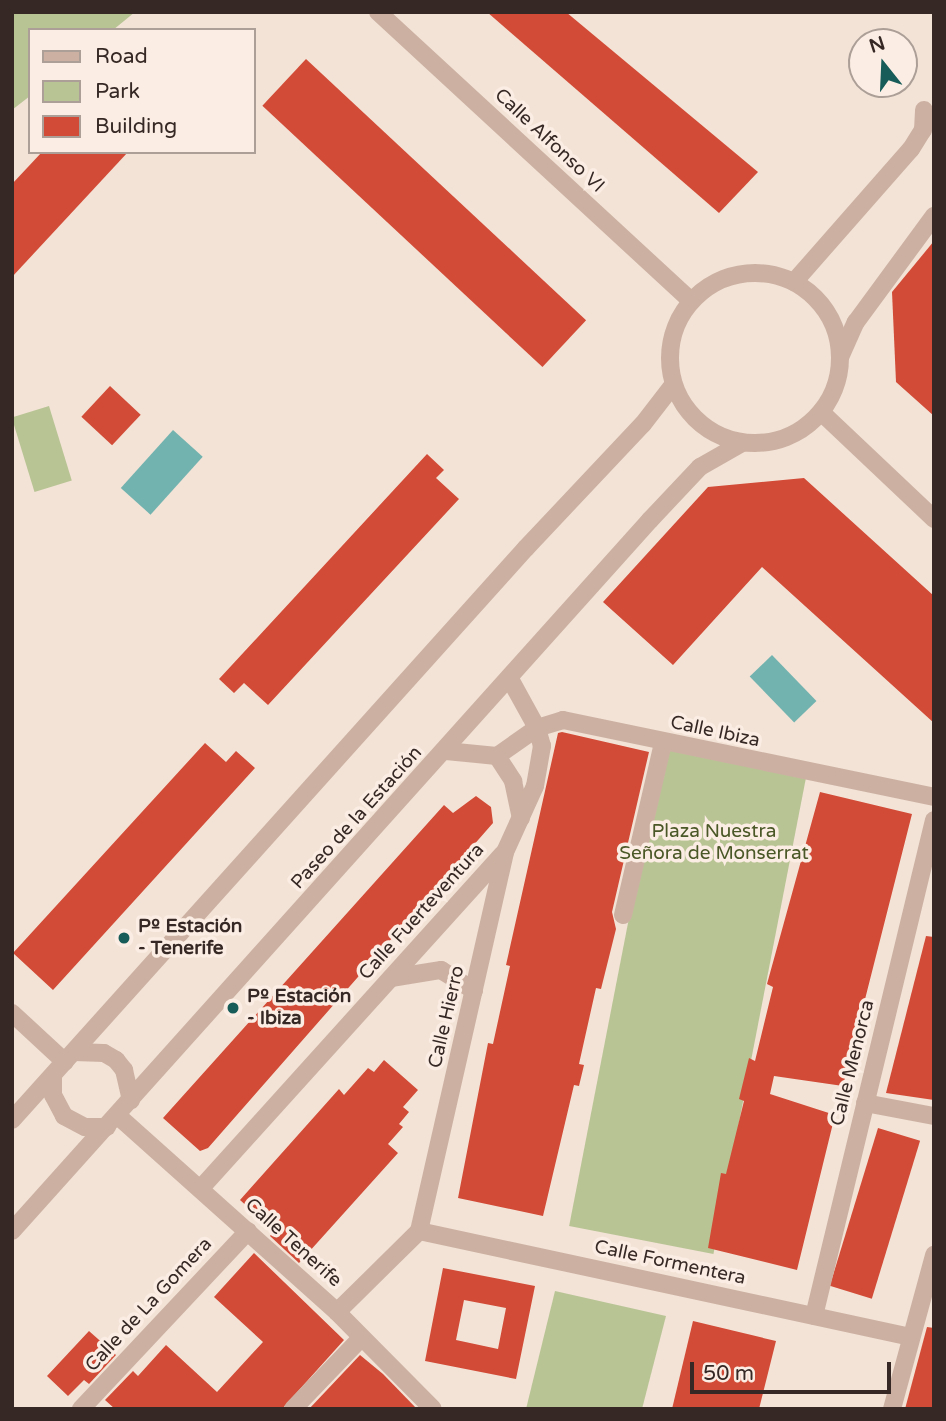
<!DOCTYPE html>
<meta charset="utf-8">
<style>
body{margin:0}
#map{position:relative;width:946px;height:1421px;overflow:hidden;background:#f3e3d7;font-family:"Varela Round",sans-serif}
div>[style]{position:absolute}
.green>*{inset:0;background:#b9c495;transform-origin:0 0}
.water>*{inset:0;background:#73b3af;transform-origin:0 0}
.building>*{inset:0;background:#d24b36;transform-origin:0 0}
.pedestrian>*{height:18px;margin:-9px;padding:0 9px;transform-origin:9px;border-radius:9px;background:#ccb1a2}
.minor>*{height:18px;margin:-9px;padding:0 9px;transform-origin:9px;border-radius:9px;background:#ccb1a2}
.minor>.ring{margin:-9px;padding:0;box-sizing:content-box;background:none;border:18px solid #ccb1a2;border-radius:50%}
.dots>*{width:19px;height:19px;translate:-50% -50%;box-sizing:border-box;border:4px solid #fbede3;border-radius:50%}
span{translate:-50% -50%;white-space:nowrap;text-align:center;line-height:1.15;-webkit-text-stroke:7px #fbede3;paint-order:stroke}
.street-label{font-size:19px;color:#362925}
.park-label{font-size:19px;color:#4a5726}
.poi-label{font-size:19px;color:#362925;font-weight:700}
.left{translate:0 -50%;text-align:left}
.frame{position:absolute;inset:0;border:14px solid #362925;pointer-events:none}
.legend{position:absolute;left:28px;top:28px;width:228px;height:126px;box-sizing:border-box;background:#fbede3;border:2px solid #ac9f97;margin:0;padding:9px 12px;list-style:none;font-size:21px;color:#362925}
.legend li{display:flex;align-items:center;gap:14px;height:35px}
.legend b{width:35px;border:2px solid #ac9f97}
.north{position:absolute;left:848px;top:28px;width:70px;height:70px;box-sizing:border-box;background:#fbede3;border:2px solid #ac9f97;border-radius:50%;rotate:342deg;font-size:19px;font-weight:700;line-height:28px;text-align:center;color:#362925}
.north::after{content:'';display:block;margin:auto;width:24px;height:32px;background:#175c59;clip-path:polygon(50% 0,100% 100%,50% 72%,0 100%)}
.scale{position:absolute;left:690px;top:1362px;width:201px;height:32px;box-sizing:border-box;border:4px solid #362925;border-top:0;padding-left:9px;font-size:21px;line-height:24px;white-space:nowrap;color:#362925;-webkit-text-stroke:5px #fbede3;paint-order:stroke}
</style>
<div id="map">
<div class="green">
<div style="clip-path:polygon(12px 12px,135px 12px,113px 30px,30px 30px,30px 96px,12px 110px)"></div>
<div style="left:49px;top:406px;width:78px;height:39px;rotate:73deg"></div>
<div style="left:663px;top:743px;width:147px;height:492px;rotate:11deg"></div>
<div style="clip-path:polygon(555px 1291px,666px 1316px,642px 1409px,526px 1409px)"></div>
</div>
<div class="water">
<div style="left:173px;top:430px;width:40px;height:78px;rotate:42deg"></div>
<div style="left:772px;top:655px;width:64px;height:31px;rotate:46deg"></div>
</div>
<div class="building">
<div style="clip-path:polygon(487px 12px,566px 12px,758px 172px,719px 213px)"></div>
<div style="left:306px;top:59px;width:383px;height:64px;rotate:43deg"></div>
<div style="clip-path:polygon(42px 152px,128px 152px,12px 277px,12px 184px)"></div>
<div style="clip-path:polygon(934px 241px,934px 416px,896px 382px,892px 292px)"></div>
<div style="left:110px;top:386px;width:42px;height:42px;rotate:43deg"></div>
<div style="clip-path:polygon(427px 454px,444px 470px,436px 478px,459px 499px,268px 705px,244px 683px,234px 693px,219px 679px)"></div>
<div style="clip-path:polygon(804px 478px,934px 596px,934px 723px,762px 567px,673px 665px,603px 602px,708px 487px)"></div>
<div style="clip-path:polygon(562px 732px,649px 752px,612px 912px,616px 929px,601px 989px,596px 988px,579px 1064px,584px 1065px,579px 1086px,574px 1085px,543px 1216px,458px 1198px,488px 1043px,493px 1044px,510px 966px,506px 965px,558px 733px)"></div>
<div style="clip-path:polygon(205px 743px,226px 762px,236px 751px,255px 768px,53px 990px,13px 953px)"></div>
<div style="clip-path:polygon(820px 792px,912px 814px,843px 1086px,774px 1076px,770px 1094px,835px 1115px,797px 1270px,708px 1248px,721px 1173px,726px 1174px,744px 1101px,739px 1099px,749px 1058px,755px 1061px,773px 987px,767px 984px)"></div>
<div style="clip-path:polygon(476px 796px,491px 807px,493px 823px,208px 1148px,200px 1151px,163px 1118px,444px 805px,453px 813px)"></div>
<div style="clip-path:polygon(926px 936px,934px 937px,934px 1100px,886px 1093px)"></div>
<div style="clip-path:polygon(384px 1060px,418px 1090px,403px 1107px,409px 1112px,399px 1124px,403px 1127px,388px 1144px,398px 1153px,299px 1263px,270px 1236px,274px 1231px,240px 1200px,339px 1089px,344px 1095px,368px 1068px,374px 1072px)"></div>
<div style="left:878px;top:1128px;width:44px;height:165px;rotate:17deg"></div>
<div style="clip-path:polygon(254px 1253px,344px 1340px,282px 1409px,115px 1409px,105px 1400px,133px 1371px,138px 1376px,166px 1345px,217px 1392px,263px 1342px,214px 1297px)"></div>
<div style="clip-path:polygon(evenodd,443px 1268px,535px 1286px,516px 1379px,425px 1361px,443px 1268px,464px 1300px,506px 1308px,498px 1349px,456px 1340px,464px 1300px)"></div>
<div style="clip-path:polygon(693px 1321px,776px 1341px,759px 1409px,672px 1409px)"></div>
<div style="clip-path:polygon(927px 1327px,934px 1328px,934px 1409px,905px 1409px)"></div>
<div style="clip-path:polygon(89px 1331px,116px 1355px,89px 1384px,84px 1380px,68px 1396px,47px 1376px)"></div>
<div style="clip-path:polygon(360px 1355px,383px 1374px,417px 1409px,309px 1409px)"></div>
</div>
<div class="pedestrian">
<div style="left:81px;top:1409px;width:244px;rotate:-46.8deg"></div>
</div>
<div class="minor">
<div style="left:378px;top:12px;width:426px;rotate:42.7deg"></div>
<div class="ring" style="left:670px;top:273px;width:152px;height:152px"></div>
<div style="left:794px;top:282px;width:177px;rotate:-48.7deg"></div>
<div style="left:911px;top:149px;width:22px;rotate:-58deg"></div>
<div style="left:923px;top:130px;width:20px;rotate:-87deg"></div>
<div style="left:841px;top:355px;width:36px;rotate:-66deg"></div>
<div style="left:856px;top:322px;width:132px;rotate:-53.7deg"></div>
<div style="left:821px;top:412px;width:156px;rotate:43.4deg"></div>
<div style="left:446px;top:751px;width:51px;rotate:5.6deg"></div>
<div style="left:497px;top:756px;width:49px;rotate:-35deg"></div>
<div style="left:537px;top:728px;width:27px;rotate:-17deg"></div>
<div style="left:563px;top:720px;width:379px;rotate:11.7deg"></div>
<div style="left:497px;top:756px;width:30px;rotate:57deg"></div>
<div style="left:513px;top:781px;width:38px;rotate:78deg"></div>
<div style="left:623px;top:915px;width:177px;rotate:-76.9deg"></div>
<div style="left:391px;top:978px;width:51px;rotate:-9.1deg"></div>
<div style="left:441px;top:970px;width:39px;rotate:32deg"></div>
<div style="left:12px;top:1013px;width:72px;rotate:42.8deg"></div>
<div style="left:74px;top:1052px;width:30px;rotate:2deg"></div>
<div style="left:104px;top:1053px;width:14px;rotate:30deg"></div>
<div style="left:116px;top:1060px;width:13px;rotate:51deg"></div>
<div style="left:124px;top:1070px;width:31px;rotate:77deg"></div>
<div style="left:53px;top:1076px;width:19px;rotate:90deg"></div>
<div style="left:53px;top:1095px;width:24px;rotate:62deg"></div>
<div style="left:64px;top:1116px;width:24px;rotate:28deg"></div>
<div style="left:85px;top:1127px;width:22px"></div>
<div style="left:865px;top:1103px;width:70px;rotate:10.7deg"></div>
<div style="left:118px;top:1116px;width:294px;rotate:41.8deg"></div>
<div style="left:337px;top:1312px;width:136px;rotate:45.3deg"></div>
<div style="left:12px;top:1120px;width:769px;rotate:-48.06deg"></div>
<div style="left:526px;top:548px;width:170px;rotate:-46.7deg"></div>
<div style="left:643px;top:424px;width:49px;rotate:-52.4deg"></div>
<div style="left:201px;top:1188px;width:450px;rotate:-47.9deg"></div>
<div style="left:12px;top:1231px;width:955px;rotate:-48.1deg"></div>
<div style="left:650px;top:520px;width:73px;rotate:-46.7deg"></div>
<div style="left:700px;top:467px;width:48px;rotate:-29.7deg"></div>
<div style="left:419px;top:1231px;width:503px;rotate:12.16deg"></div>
<div style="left:337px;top:1312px;width:115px;rotate:-44.6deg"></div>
<div style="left:419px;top:1231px;width:389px;rotate:-77.2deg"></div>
<div style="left:505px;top:852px;width:72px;rotate:-65.6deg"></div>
<div style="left:535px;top:786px;width:41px;rotate:-80.1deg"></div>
<div style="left:542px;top:746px;width:19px;rotate:-106deg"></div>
<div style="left:537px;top:728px;width:56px;rotate:-118.9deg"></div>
<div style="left:814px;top:1316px;width:510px;rotate:-76.4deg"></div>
<div style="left:293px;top:1409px;width:98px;rotate:-46.2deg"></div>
<div style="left:892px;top:1409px;width:160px;rotate:-74.7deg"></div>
</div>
<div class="dots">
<div style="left:124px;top:938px;background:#175c59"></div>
<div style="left:233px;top:1008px;background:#175c59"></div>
</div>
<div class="street-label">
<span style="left:549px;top:141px;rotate:43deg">Calle Alfonso VI</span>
<span style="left:715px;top:732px;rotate:12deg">Calle Ibiza</span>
<span style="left:357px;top:818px;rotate:-48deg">Paseo de la Estación</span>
<span style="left:422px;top:912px;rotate:-48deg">Calle Fuerteventura</span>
<span style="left:447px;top:1017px;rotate:-77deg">Calle Hierro</span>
<span style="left:853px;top:1063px;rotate:-76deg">Calle Menorca</span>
<span style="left:293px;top:1243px;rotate:42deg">Calle Tenerife</span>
<span style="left:670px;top:1263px;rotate:12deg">Calle Formentera</span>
<span style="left:149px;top:1305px;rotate:-47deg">Calle de La Gomera</span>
</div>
<div class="park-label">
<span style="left:714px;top:843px">Plaza Nuestra<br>Señora de Monserrat</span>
</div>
<div class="poi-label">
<span class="left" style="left:138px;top:938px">Pº Estación<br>- Tenerife</span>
<span class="left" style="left:247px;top:1008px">Pº Estación<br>- Ibiza</span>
</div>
<div class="frame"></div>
<ul class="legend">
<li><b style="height:9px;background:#ccb1a2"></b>Road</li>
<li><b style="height:19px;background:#b9c495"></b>Park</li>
<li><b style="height:19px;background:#d24b36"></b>Building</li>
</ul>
<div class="north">N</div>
<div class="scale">50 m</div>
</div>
